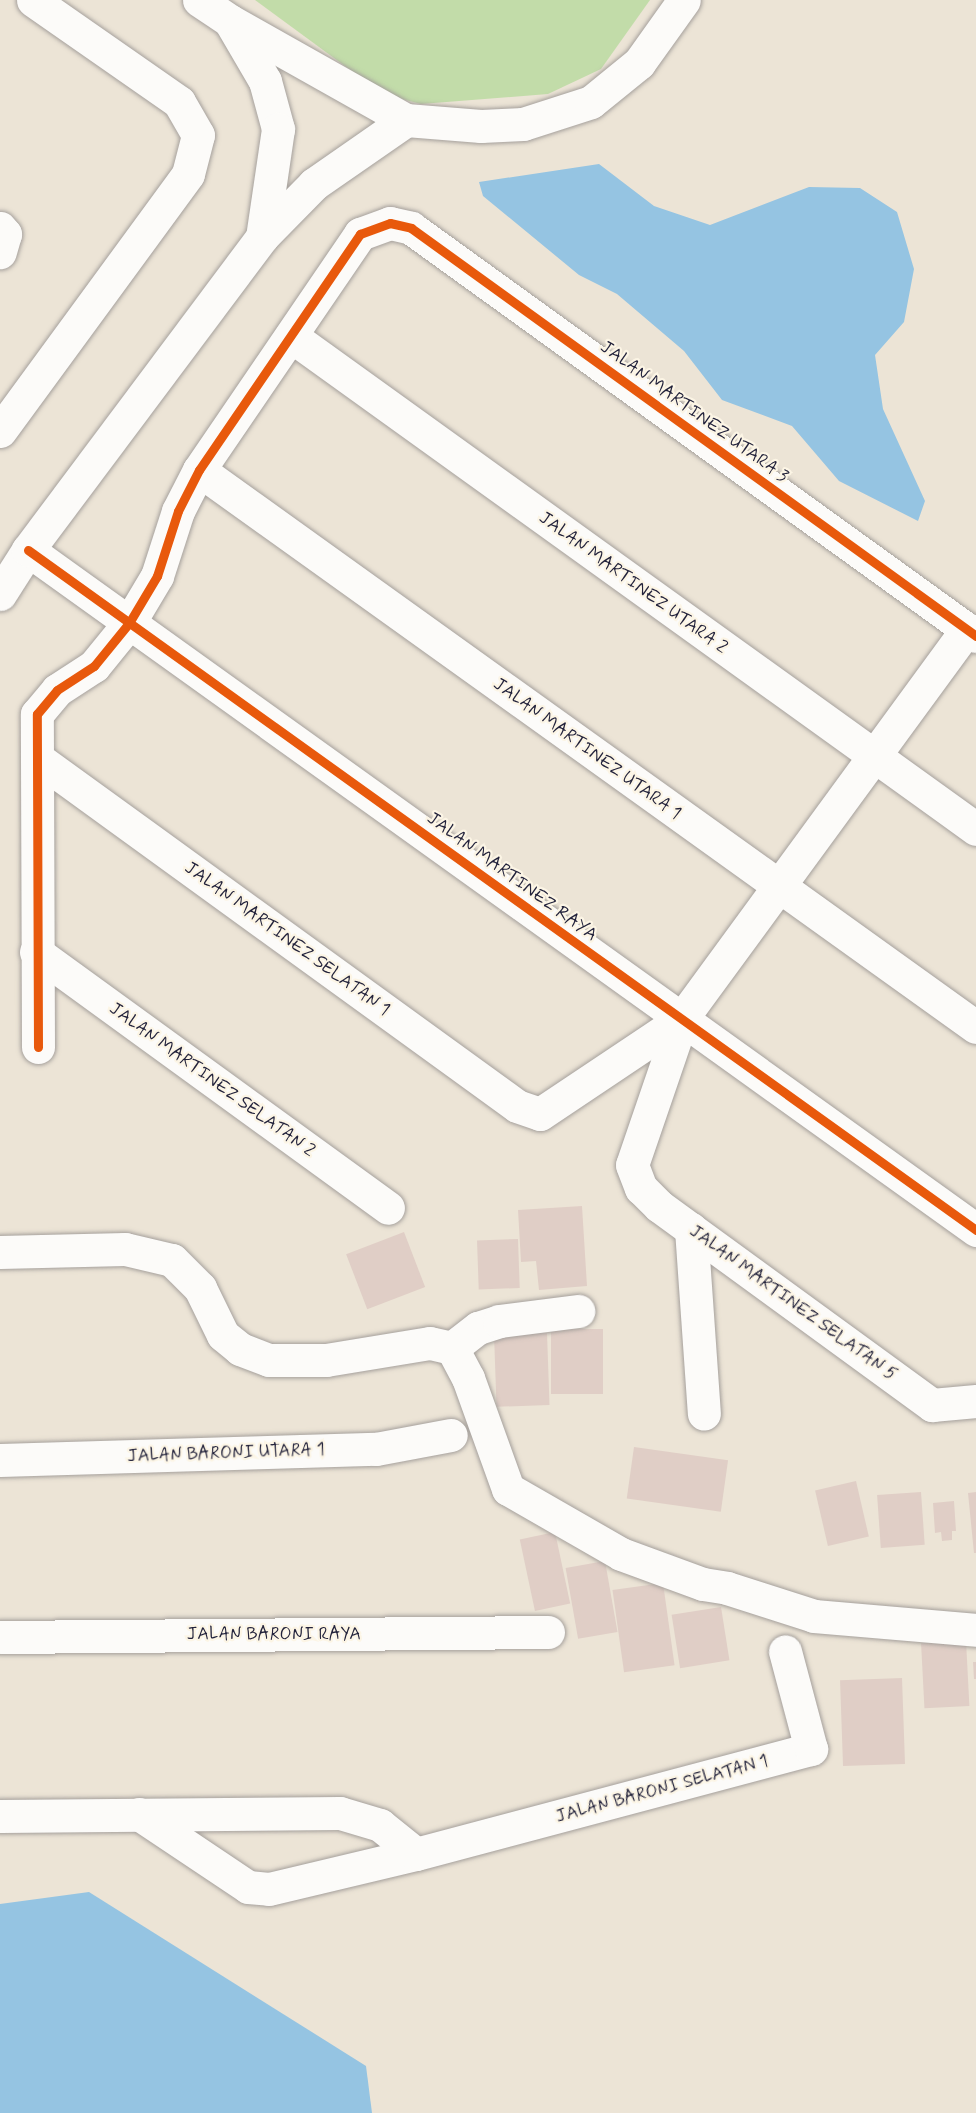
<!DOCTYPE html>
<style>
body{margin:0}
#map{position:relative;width:976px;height:2113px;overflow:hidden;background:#ece4d6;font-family:Mynerve,sans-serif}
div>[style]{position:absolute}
.green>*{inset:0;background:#c2dca9}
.water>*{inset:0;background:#95c4e2}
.building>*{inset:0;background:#e0cec6;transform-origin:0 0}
.roads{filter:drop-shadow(0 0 2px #a5a09c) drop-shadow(0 0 2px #a5a09c)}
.minor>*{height:33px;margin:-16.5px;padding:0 16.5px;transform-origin:16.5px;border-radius:16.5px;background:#fcfbf9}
.cycleway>*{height:9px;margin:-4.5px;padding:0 4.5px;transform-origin:4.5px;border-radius:4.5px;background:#e8590c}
span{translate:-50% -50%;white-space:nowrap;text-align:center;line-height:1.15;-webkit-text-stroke:4.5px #fcf5e5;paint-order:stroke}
.street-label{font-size:18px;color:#22223b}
</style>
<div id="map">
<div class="green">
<div style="clip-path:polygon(255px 0,650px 0,601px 69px,548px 94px,421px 104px,383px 94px)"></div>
</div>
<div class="water">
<div style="clip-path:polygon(599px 164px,654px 206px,710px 225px,809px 187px,860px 188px,897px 212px,914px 269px,904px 322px,875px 355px,883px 409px,925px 501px,918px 521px,839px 481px,792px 426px,722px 400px,684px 351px,617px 294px,579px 275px,483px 196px,479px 182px)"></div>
<div style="clip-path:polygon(89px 1892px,366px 2066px,372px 2113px,0 2113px,0 1904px)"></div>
</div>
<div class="building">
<div style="clip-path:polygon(582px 1206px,587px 1286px,539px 1290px,536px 1261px,521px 1262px,518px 1210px)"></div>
<div style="left:404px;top:1232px;width:59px;height:62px;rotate:69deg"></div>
<div style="left:518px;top:1239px;width:49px;height:41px;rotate:88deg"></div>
<div style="left:551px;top:1329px;width:52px;height:65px"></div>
<div style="left:547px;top:1333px;width:72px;height:53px;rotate:88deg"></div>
<div style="left:634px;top:1447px;width:95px;height:52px;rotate:8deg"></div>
<div style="left:856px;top:1481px;width:57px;height:42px;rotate:77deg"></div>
<div style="left:921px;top:1492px;width:53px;height:44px;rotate:86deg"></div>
<div style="clip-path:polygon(976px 1492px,976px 1553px,974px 1553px,968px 1493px)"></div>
<div style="clip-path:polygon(954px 1501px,956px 1531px,952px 1531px,952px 1540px,942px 1541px,941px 1532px,935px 1533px,933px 1503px)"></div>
<div style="left:555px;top:1532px;width:73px;height:36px;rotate:78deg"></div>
<div style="left:605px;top:1561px;width:72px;height:40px;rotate:80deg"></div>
<div style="left:663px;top:1583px;width:83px;height:51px;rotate:82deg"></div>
<div style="left:721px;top:1607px;width:54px;height:50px;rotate:81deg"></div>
<div style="left:966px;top:1641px;width:65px;height:45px;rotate:87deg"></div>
<div style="clip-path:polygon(973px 1662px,976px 1662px,976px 1679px,974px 1679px)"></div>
<div style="left:902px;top:1678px;width:86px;height:62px;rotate:88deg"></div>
</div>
<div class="roads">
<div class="minor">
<div style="left:199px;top:0;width:37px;rotate:34deg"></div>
<div style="left:230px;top:21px;width:202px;rotate:29.4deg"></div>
<div style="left:406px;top:120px;width:75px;rotate:4.6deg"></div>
<div style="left:481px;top:126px;width:42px;rotate:-2.7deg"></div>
<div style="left:523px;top:124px;width:71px;rotate:-17.9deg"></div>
<div style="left:591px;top:102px;width:62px;rotate:-39.1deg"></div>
<div style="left:639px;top:63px;width:77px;rotate:-54.5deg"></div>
<div style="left:231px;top:23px;width:67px;rotate:59.6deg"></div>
<div style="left:265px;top:81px;width:50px;rotate:74.8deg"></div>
<div style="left:278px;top:129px;width:109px;rotate:98.4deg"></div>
<div style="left:0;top:228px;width:8px;rotate:50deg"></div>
<div style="left:5px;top:234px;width:19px;rotate:106deg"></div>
<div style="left:291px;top:336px;width:844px;rotate:35.74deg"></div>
<div style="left:0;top:431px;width:318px;rotate:-53.8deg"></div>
<div style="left:188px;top:174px;width:40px;rotate:-75.6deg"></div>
<div style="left:198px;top:135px;width:38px;rotate:-120deg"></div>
<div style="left:179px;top:102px;width:178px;rotate:-145.1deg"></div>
<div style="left:199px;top:470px;width:956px;rotate:35.64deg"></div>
<div style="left:28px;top:550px;width:1167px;rotate:35.65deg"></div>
<div style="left:0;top:594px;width:52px;rotate:-57.5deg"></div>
<div style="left:28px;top:550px;width:391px;rotate:-53.2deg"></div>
<div style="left:262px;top:237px;width:74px;rotate:-45.5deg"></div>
<div style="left:314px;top:184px;width:112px;rotate:-34.8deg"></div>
<div style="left:967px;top:629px;width:483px;rotate:126.2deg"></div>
<div style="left:682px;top:1019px;width:154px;rotate:108.9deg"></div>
<div style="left:632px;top:1165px;width:25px;rotate:69deg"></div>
<div style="left:641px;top:1188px;width:25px;rotate:45deg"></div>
<div style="left:659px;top:1206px;width:338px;rotate:36.1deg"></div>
<div style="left:932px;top:1405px;width:44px;rotate:-5.2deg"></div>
<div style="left:37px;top:758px;width:593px;rotate:35.94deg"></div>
<div style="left:517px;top:1106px;width:24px;rotate:19deg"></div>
<div style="left:540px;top:1114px;width:171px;rotate:-33.8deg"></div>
<div style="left:36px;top:952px;width:435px;rotate:36deg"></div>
<div style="left:38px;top:1047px;width:333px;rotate:-90.2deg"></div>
<div style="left:37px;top:714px;width:31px;rotate:-50deg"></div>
<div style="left:57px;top:690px;width:44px;rotate:-33deg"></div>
<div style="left:94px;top:666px;width:55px;rotate:-50.9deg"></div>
<div style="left:129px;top:623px;width:55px;rotate:-59.2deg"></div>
<div style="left:157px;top:576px;width:68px;rotate:-72.1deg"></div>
<div style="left:178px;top:511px;width:46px;rotate:-62.9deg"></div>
<div style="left:199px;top:470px;width:286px;rotate:-55.7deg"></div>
<div style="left:360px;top:234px;width:32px;rotate:-20deg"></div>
<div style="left:390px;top:223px;width:22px;rotate:13deg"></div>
<div style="left:411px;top:228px;width:697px;rotate:35.83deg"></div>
<div style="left:691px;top:1229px;width:185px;rotate:86deg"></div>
<div style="left:0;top:1252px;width:125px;rotate:-1.4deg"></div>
<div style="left:125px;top:1249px;width:48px;rotate:13.2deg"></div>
<div style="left:172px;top:1260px;width:40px;rotate:45deg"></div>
<div style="left:200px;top:1288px;width:52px;rotate:63.9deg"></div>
<div style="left:223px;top:1335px;width:22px;rotate:39deg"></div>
<div style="left:240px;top:1349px;width:31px;rotate:21deg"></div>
<div style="left:269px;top:1360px;width:57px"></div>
<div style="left:326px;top:1360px;width:105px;rotate:-9.3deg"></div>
<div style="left:430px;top:1343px;width:23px;rotate:13deg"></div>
<div style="left:452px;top:1348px;width:34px;rotate:62deg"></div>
<div style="left:468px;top:1378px;width:118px;rotate:70.2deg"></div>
<div style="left:508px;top:1489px;width:130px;rotate:29.9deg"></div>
<div style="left:621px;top:1554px;width:87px;rotate:20.1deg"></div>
<div style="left:703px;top:1584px;width:24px;rotate:9deg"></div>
<div style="left:727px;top:1588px;width:91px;rotate:17.8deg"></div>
<div style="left:814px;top:1616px;width:163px;rotate:4.9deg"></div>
<div style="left:452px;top:1348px;width:33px;rotate:-38deg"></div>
<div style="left:478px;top:1328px;width:22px;rotate:-18deg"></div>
<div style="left:499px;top:1321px;width:80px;rotate:-7.2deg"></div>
<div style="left:0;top:1460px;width:376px;rotate:-1.7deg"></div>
<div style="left:376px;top:1449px;width:76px;rotate:-10.6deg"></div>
<div style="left:0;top:1637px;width:548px;rotate:-0.52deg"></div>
<div style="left:139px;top:1814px;width:131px;rotate:33.8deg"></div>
<div style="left:248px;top:1887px;width:21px;rotate:5deg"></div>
<div style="left:269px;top:1889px;width:151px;rotate:-13.4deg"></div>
<div style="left:416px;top:1854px;width:409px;rotate:-14.9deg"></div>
<div style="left:811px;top:1749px;width:101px;rotate:-104.9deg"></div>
<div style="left:0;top:1816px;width:340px;rotate:-0.5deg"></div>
<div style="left:340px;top:1813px;width:42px;rotate:16.7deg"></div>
<div style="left:380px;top:1825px;width:46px;rotate:38.9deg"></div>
</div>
</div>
<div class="cycleway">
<div style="left:28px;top:550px;width:1167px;rotate:35.65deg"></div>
<div style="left:38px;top:1047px;width:333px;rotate:-90.2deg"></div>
<div style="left:37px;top:714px;width:31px;rotate:-50deg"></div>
<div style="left:57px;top:690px;width:44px;rotate:-33deg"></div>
<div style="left:94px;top:666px;width:55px;rotate:-50.9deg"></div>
<div style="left:129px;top:623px;width:55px;rotate:-59.2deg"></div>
<div style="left:157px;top:576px;width:68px;rotate:-72.1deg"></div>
<div style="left:178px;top:511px;width:46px;rotate:-62.9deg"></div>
<div style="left:199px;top:470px;width:286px;rotate:-55.7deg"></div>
<div style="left:360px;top:234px;width:32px;rotate:-20deg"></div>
<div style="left:390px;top:223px;width:22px;rotate:13deg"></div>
<div style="left:411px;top:228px;width:697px;rotate:35.83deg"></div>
</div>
<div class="street-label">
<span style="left:694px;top:412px;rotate:36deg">JALAN MARTINEZ UTARA 3</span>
<span style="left:633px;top:583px;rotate:36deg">JALAN MARTINEZ UTARA 2</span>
<span style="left:587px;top:749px;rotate:36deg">JALAN MARTINEZ UTARA 1</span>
<span style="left:512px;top:877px;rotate:36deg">JALAN MARTINEZ RAYA</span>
<span style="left:287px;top:939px;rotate:36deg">JALAN MARTINEZ SELATAN 1</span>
<span style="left:212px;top:1080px;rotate:36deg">JALAN MARTINEZ SELATAN 2</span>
<span style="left:793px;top:1303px;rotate:36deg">JALAN MARTINEZ SELATAN 5</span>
<span style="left:226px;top:1453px;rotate:-2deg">JALAN BARONI UTARA 1</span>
<span style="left:274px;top:1634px">JALAN BARONI RAYA</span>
<span style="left:662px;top:1789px;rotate:-15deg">JALAN BARONI SELATAN 1</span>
</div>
</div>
